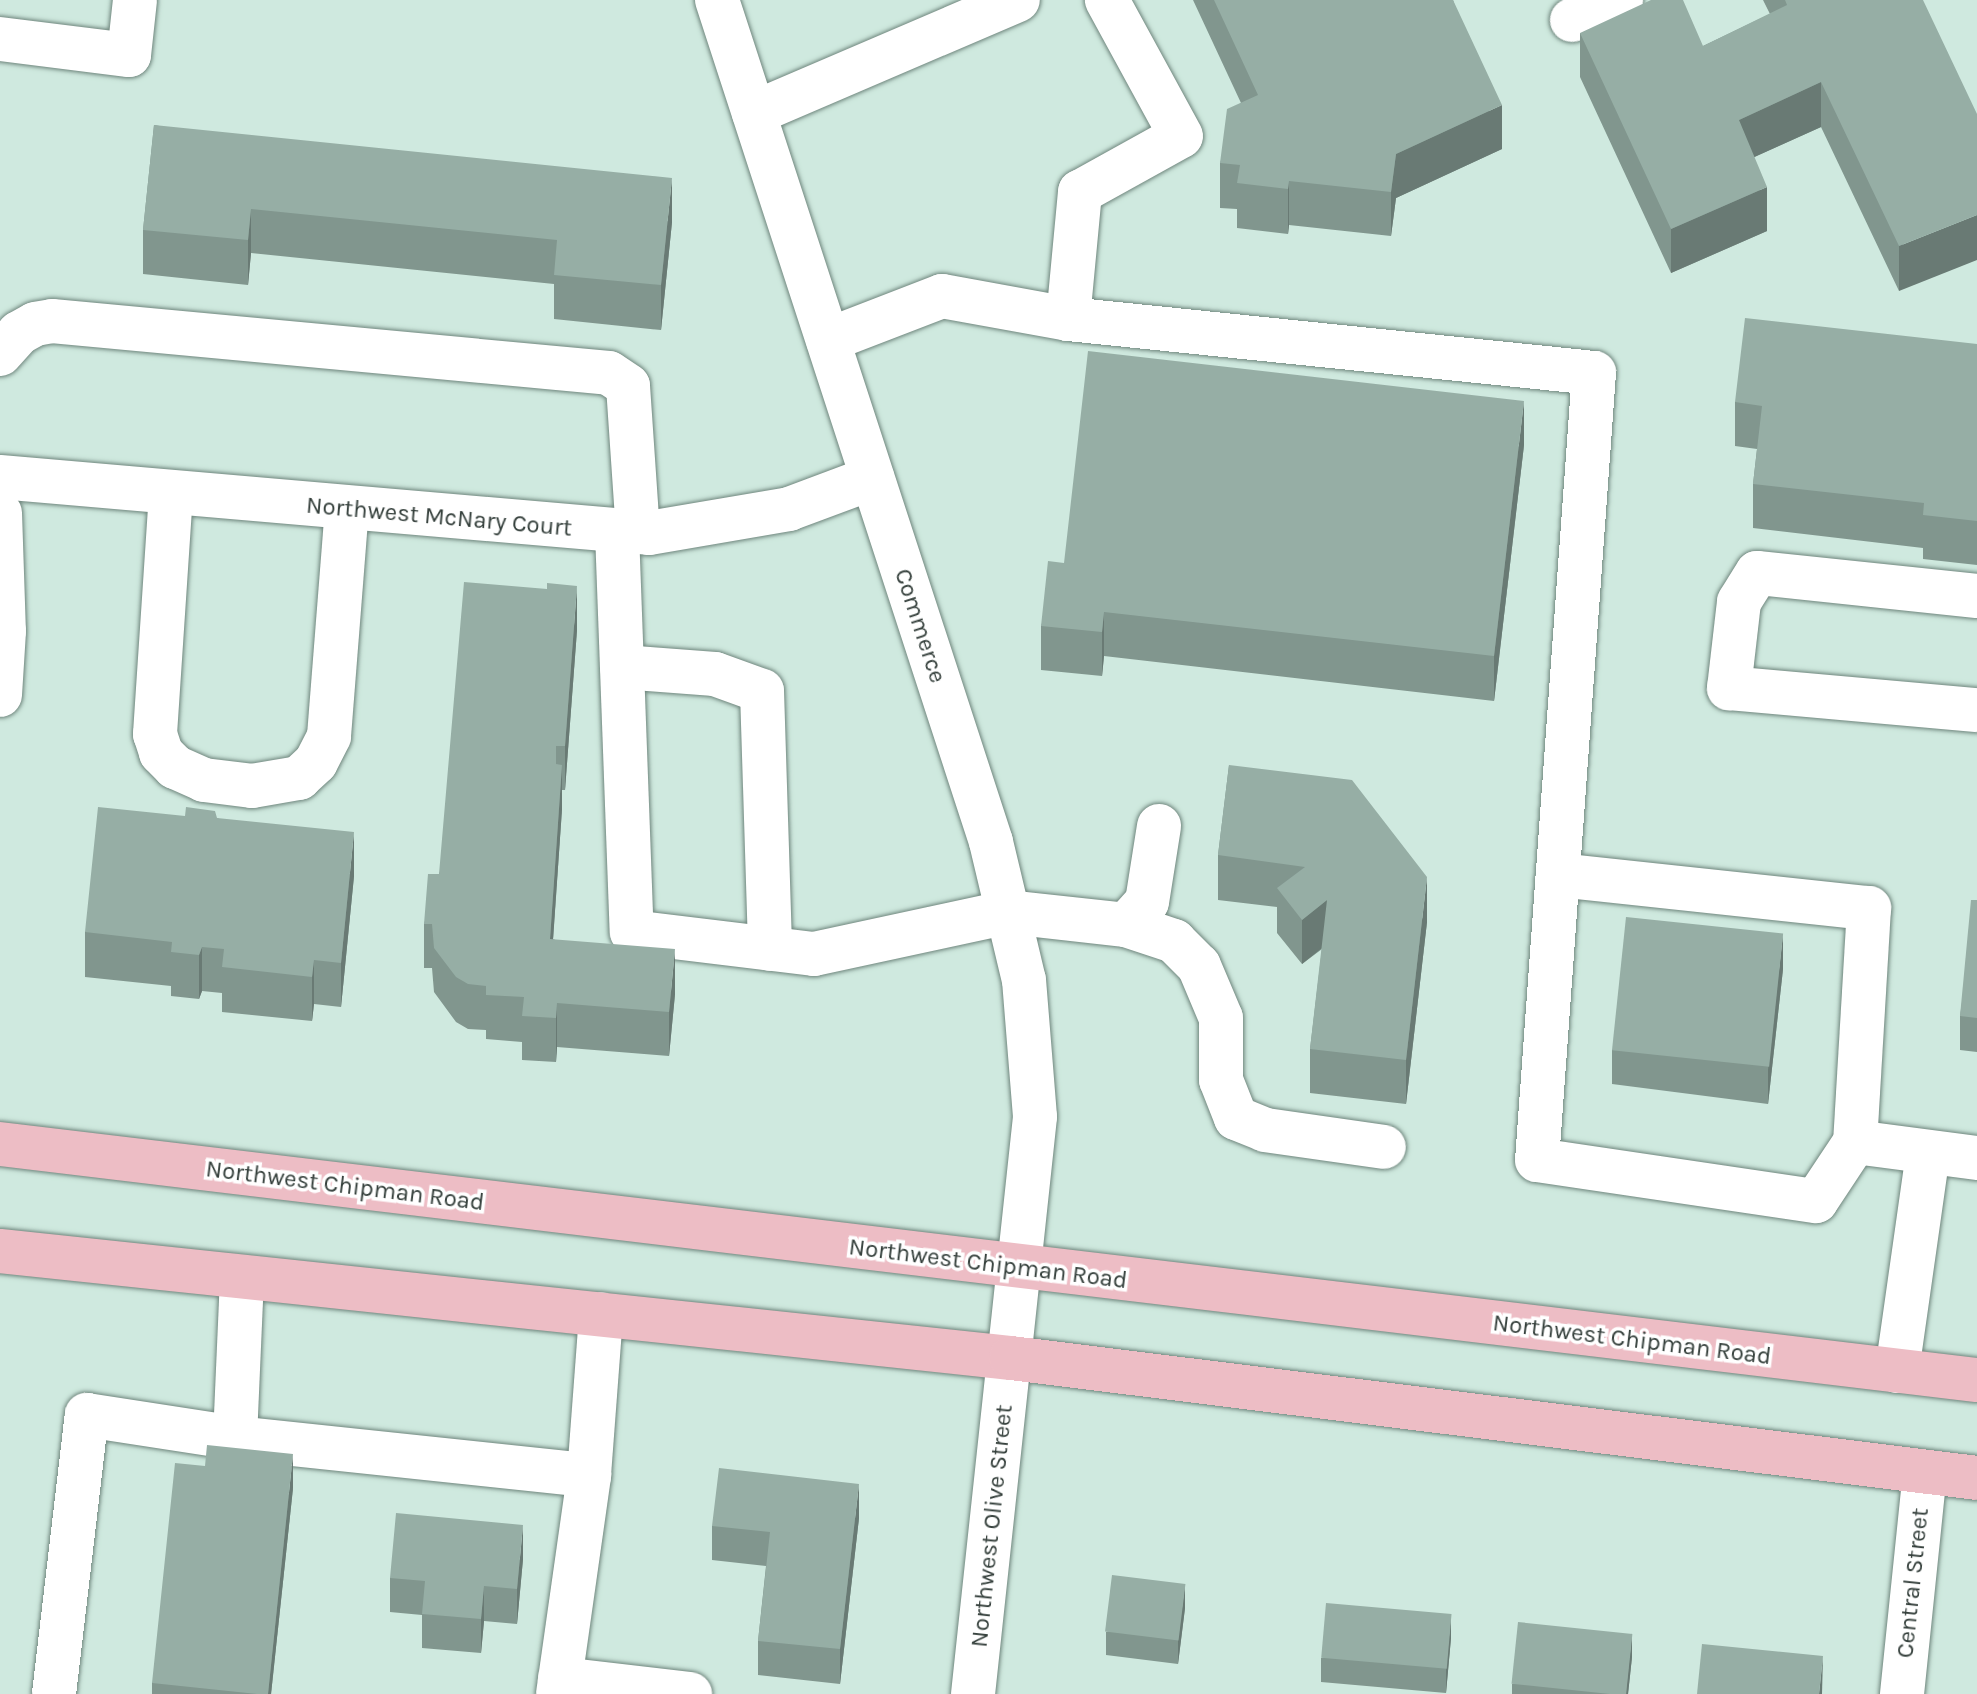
<!DOCTYPE html>
<style>
body{margin:0}
#map{position:relative;width:1977px;height:1694px;overflow:hidden;background:#cfe9df;font-family:Karla,sans-serif}
div>[style]{position:absolute}
.roads{filter:drop-shadow(0 0 2px #6f867d) drop-shadow(0 0 2px #6f867d)}
.minor>*{height:44px;margin:-22px;padding:0 22px;transform-origin:22px;border-radius:22px;background:#fff}
.major>*{height:44px;margin:-22px;padding:0 22px;transform-origin:22px;border-radius:22px;background:#edbdc5}
.wall>*{inset:0;background:#81968e}
.shaded-wall>*{inset:0;background:#697a74}
.building>*{inset:0;background:#96aea5;transform-origin:0 0}
span{translate:-50% -50%;white-space:nowrap;text-align:center;line-height:1.15;-webkit-text-stroke:7px #fff;paint-order:stroke}
.street-label{font-size:24px;color:#343f3b}
</style>
<div id="map">
<div class="roads">
<div class="minor">
<div style="left:717px;top:0;width:885px;rotate:71.97deg"></div>
<div style="left:991px;top:842px;width:142px;rotate:76.6deg"></div>
<div style="left:1024px;top:980px;width:137px;rotate:85.4deg"></div>
<div style="left:1035px;top:1117px;width:580px;rotate:96.13deg"></div>
<div style="left:1572px;top:20px;width:53px;rotate:-22.2deg"></div>
<div style="left:0;top:39px;width:130px;rotate:7.1deg"></div>
<div style="left:129px;top:55px;width:55px;rotate:-83.8deg"></div>
<div style="left:754px;top:113px;width:287px;rotate:-23.2deg"></div>
<div style="left:1068px;top:319px;width:529px;rotate:5.86deg"></div>
<div style="left:1594px;top:373px;width:789px;rotate:94.14deg"></div>
<div style="left:1537px;top:1160px;width:282px;rotate:8.4deg"></div>
<div style="left:1816px;top:1201px;width:71px;rotate:-56.5deg"></div>
<div style="left:1855px;top:1142px;width:123px;rotate:7.5deg"></div>
<div style="left:828px;top:340px;width:122px;rotate:-21.1deg"></div>
<div style="left:942px;top:296px;width:128px;rotate:10.3deg"></div>
<div style="left:1068px;top:319px;width:128px;rotate:-84.6deg"></div>
<div style="left:1080px;top:192px;width:115px;rotate:-29deg"></div>
<div style="left:1181px;top:136px;width:155px;rotate:-118.6deg"></div>
<div style="left:0;top:354px;width:28px;rotate:-48deg"></div>
<div style="left:19px;top:333px;width:18px;rotate:-29deg"></div>
<div style="left:35px;top:324px;width:17px;rotate:-10deg"></div>
<div style="left:52px;top:321px;width:559px;rotate:5.33deg"></div>
<div style="left:609px;top:373px;width:23px;rotate:34deg"></div>
<div style="left:628px;top:386px;width:146px;rotate:86.1deg"></div>
<div style="left:0;top:477px;width:651px;rotate:4.93deg"></div>
<div style="left:649px;top:533px;width:142px;rotate:-9.7deg"></div>
<div style="left:789px;top:509px;width:89px;rotate:-20.5deg"></div>
<div style="left:171px;top:493px;width:242px;rotate:93.8deg"></div>
<div style="left:155px;top:734px;width:20px;rotate:72deg"></div>
<div style="left:161px;top:753px;width:20px;rotate:45deg"></div>
<div style="left:175px;top:767px;width:32px;rotate:24deg"></div>
<div style="left:204px;top:780px;width:48px;rotate:7.1deg"></div>
<div style="left:252px;top:786px;width:48px;rotate:-9.7deg"></div>
<div style="left:299px;top:778px;width:23px;rotate:-43deg"></div>
<div style="left:316px;top:762px;width:29px;rotate:-63deg"></div>
<div style="left:329px;top:736px;width:228px;rotate:-85.5deg"></div>
<div style="left:0;top:513px;width:118px;rotate:88.1deg"></div>
<div style="left:4px;top:631px;width:64px;rotate:93.6deg"></div>
<div style="left:617px;top:532px;width:400px;rotate:87.9deg"></div>
<div style="left:632px;top:932px;width:183px;rotate:6.9deg"></div>
<div style="left:814px;top:954px;width:198px;rotate:-12.2deg"></div>
<div style="left:1008px;top:912px;width:119px;rotate:6.3deg"></div>
<div style="left:1126px;top:925px;width:51px;rotate:18.4deg"></div>
<div style="left:1174px;top:941px;width:35px;rotate:45deg"></div>
<div style="left:1199px;top:966px;width:56px;rotate:67.1deg"></div>
<div style="left:1221px;top:1018px;width:62px;rotate:90deg"></div>
<div style="left:1221px;top:1080px;width:41px;rotate:68.5deg"></div>
<div style="left:1236px;top:1118px;width:31px;rotate:22deg"></div>
<div style="left:1265px;top:1130px;width:120px;rotate:8.1deg"></div>
<div style="left:1977px;top:596px;width:221px;rotate:-174deg"></div>
<div style="left:1757px;top:573px;width:34px;rotate:122deg"></div>
<div style="left:1739px;top:602px;width:87px;rotate:96.6deg"></div>
<div style="left:1729px;top:688px;width:249px;rotate:5.1deg"></div>
<div style="left:622px;top:667px;width:93px;rotate:4.3deg"></div>
<div style="left:715px;top:674px;width:50px;rotate:19.9deg"></div>
<div style="left:762px;top:691px;width:258px;rotate:88.2deg"></div>
<div style="left:1558px;top:875px;width:313px;rotate:6.1deg"></div>
<div style="left:1869px;top:908px;width:234px;rotate:93.4deg"></div>
<div style="left:1126px;top:925px;width:31px;rotate:-48deg"></div>
<div style="left:1147px;top:902px;width:77px;rotate:-81deg"></div>
<div style="left:1897px;top:1371px;width:221px;rotate:-81.9deg"></div>
<div style="left:235px;top:1438px;width:356px;rotate:6deg"></div>
<div style="left:589px;top:1475px;width:161px;rotate:-85.7deg"></div>
<div style="left:560px;top:1679px;width:131px;rotate:6.6deg"></div>
<div style="left:54px;top:1694px;width:281px;rotate:-83.3deg"></div>
<div style="left:87px;top:1415px;width:150px;rotate:8.8deg"></div>
<div style="left:235px;top:1438px;width:161px;rotate:-87.5deg"></div>
<div style="left:558px;top:1694px;width:221px;rotate:-81.9deg"></div>
<div style="left:1902px;top:1694px;width:223px;rotate:-84.1deg"></div>
</div>
<div class="major">
<div style="left:0;top:1144px;width:1991px;rotate:6.81deg"></div>
<div style="left:0;top:1251px;width:1017px;rotate:6.04deg"></div>
<div style="left:1011px;top:1358px;width:973px;rotate:7.08deg"></div>
</div>
</div>
<div class="wall">
<div style="clip-path:polygon(1193px 0,1453px 0,1502px 149px,1396px 198px,1391px 236px,1289px 225px,1288px 234px,1237px 228px,1237px 209px,1220px 208px,1220px 163px,1241px 103px)"></div>
<div style="clip-path:polygon(1763px 0,1923px 0,1899px 291px,1821px 127px,1754px 157px,1767px 231px,1671px 273px,1580px 77px,1580px 33px,1703px 46px,1770px 14px)"></div>
<div style="clip-path:polygon(154px 125px,672px 222px,661px 330px,554px 319px,554px 284px,251px 253px,248px 285px,143px 274px,143px 230px)"></div>
<div style="clip-path:polygon(1977px 344px,1977px 565px,1923px 559px,1923px 548px,1753px 528px,1753px 484px,1757px 449px,1735px 446px,1735px 402px)"></div>
<div style="clip-path:polygon(1524px 445px,1494px 701px,1104px 656px,1102px 676px,1041px 670px,1041px 626px,1064px 563px)"></div>
<div style="clip-path:polygon(547px 589px,577px 630px,565px 790px,562px 790px,562px 809px,553px 939px,675px 994px,669px 1056px,557px 1047px,556px 1062px,522px 1060px,522px 1042px,486px 1039px,486px 1030px,468px 1029px,456px 1022px,434px 992px,432px 968px,424px 968px,424px 924px,439px 874px)"></div>
<div style="clip-path:polygon(1229px 765px,1427px 922px,1406px 1104px,1310px 1093px,1310px 1049px,1322px 949px,1302px 964px,1277px 933px,1277px 907px,1218px 900px,1218px 855px)"></div>
<div style="clip-path:polygon(185px 816px,217px 818px,354px 876px,341px 1007px,314px 1004px,312px 1021px,222px 1012px,222px 993px,202px 991px,199px 999px,171px 996px,171px 986px,85px 977px,85px 932px)"></div>
<div style="clip-path:polygon(1977px 900px,1977px 1052px,1960px 1050px,1960px 1016px)"></div>
<div style="clip-path:polygon(1783px 969px,1768px 1104px,1612px 1084px,1612px 1050px)"></div>
<div style="clip-path:polygon(293px 1488px,271px 1694px,152px 1694px,152px 1683px)"></div>
<div style="clip-path:polygon(859px 1518px,840px 1684px,758px 1675px,758px 1641px,766px 1566px,712px 1560px,712px 1526px)"></div>
<div style="clip-path:polygon(523px 1559px,517px 1624px,484px 1621px,481px 1653px,422px 1648px,422px 1615px,390px 1612px,390px 1578px)"></div>
<div style="clip-path:polygon(1185px 1608px,1178px 1664px,1106px 1655px,1106px 1632px)"></div>
<div style="clip-path:polygon(1451px 1638px,1446px 1693px,1321px 1682px,1321px 1658px)"></div>
<div style="clip-path:polygon(1632px 1657px,1628px 1694px,1512px 1694px,1512px 1684px)"></div>
</div>
<div class="shaded-wall">
<div style="clip-path:polygon(1821px 82px,1821px 127px,1739px 164px,1739px 120px)"></div>
<div style="clip-path:polygon(1502px 105px,1502px 149px,1396px 198px,1391px 236px,1391px 192px,1396px 154px)"></div>
<div style="clip-path:polygon(672px 178px,672px 222px,661px 330px,661px 285px)"></div>
<div style="clip-path:polygon(1289px 181px,1289px 225px,1288px 234px,1288px 189px)"></div>
<div style="clip-path:polygon(1767px 187px,1767px 231px,1671px 273px,1671px 229px)"></div>
<div style="clip-path:polygon(251px 209px,251px 253px,248px 285px,248px 240px)"></div>
<div style="clip-path:polygon(1977px 215px,1977px 260px,1899px 291px,1899px 246px)"></div>
<div style="clip-path:polygon(1524px 401px,1524px 445px,1494px 701px,1494px 656px)"></div>
<div style="clip-path:polygon(577px 586px,577px 630px,565px 790px,565px 746px)"></div>
<div style="clip-path:polygon(1104px 612px,1104px 656px,1102px 676px,1102px 632px)"></div>
<div style="clip-path:polygon(562px 765px,562px 809px,550px 984px,550px 939px)"></div>
<div style="clip-path:polygon(354px 832px,354px 876px,341px 1007px,341px 963px)"></div>
<div style="clip-path:polygon(1427px 877px,1427px 922px,1406px 1104px,1406px 1060px)"></div>
<div style="clip-path:polygon(1327px 900px,1327px 944px,1302px 964px,1302px 920px)"></div>
<div style="clip-path:polygon(1783px 934px,1783px 969px,1768px 1104px,1768px 1070px)"></div>
<div style="clip-path:polygon(202px 947px,202px 991px,199px 999px,199px 955px)"></div>
<div style="clip-path:polygon(675px 949px,675px 994px,669px 1056px,669px 1012px)"></div>
<div style="clip-path:polygon(314px 960px,314px 1004px,312px 1021px,312px 977px)"></div>
<div style="clip-path:polygon(557px 1003px,557px 1047px,556px 1062px,556px 1018px)"></div>
<div style="clip-path:polygon(293px 1454px,293px 1488px,271px 1694px,268px 1694px)"></div>
<div style="clip-path:polygon(859px 1484px,859px 1518px,840px 1684px,840px 1649px)"></div>
<div style="clip-path:polygon(523px 1525px,523px 1559px,517px 1624px,517px 1589px)"></div>
<div style="clip-path:polygon(1185px 1584px,1185px 1608px,1178px 1664px,1178px 1640px)"></div>
<div style="clip-path:polygon(484px 1586px,484px 1621px,481px 1653px,481px 1619px)"></div>
<div style="clip-path:polygon(1451px 1615px,1451px 1638px,1446px 1693px,1446px 1670px)"></div>
<div style="clip-path:polygon(1632px 1633px,1632px 1657px,1628px 1694px,1626px 1694px)"></div>
<div style="clip-path:polygon(1823px 1656px,1822px 1694px,1819px 1694px)"></div>
</div>
<div class="building">
<div style="clip-path:polygon(1214px 0,1453px 0,1502px 105px,1396px 154px,1391px 192px,1289px 181px,1288px 189px,1237px 183px,1240px 165px,1220px 163px,1227px 109px,1258px 95px)"></div>
<div style="clip-path:polygon(1651px 0,1683px 0,1703px 46px,1787px 5px,1785px 0,1923px 0,1977px 114px,1977px 215px,1899px 246px,1821px 82px,1739px 120px,1767px 187px,1671px 229px,1580px 33px)"></div>
<div style="clip-path:polygon(154px 125px,672px 178px,661px 285px,554px 275px,557px 240px,251px 209px,248px 240px,143px 230px)"></div>
<div style="clip-path:polygon(1745px 318px,1977px 344px,1977px 521px,1923px 515px,1924px 503px,1753px 484px,1762px 406px,1735px 402px)"></div>
<div style="clip-path:polygon(1088px 351px,1524px 401px,1494px 656px,1104px 612px,1102px 632px,1041px 626px,1048px 561px,1064px 563px)"></div>
<div style="clip-path:polygon(464px 582px,547px 589px,547px 583px,577px 586px,565px 746px,556px 746px,556px 764px,562px 765px,550px 939px,675px 949px,669px 1012px,557px 1003px,556px 1018px,522px 1016px,524px 997px,486px 995px,486px 986px,468px 984px,456px 977px,434px 948px,432px 924px,424px 924px,428px 874px,439px 874px)"></div>
<div style="clip-path:polygon(1229px 765px,1352px 780px,1427px 877px,1406px 1060px,1310px 1049px,1327px 900px,1302px 920px,1277px 888px,1305px 867px,1218px 855px)"></div>
<div style="clip-path:polygon(98px 807px,185px 816px,186px 807px,215px 811px,217px 818px,354px 832px,341px 963px,314px 960px,312px 977px,222px 967px,224px 949px,202px 947px,199px 955px,171px 952px,172px 942px,85px 932px)"></div>
<div style="clip-path:polygon(1971px 900px,1977px 900px,1977px 1018px,1960px 1016px)"></div>
<div style="left:1626px;top:917px;width:158px;height:134px;rotate:6deg"></div>
<div style="clip-path:polygon(207px 1445px,293px 1454px,268px 1694px,257px 1694px,152px 1683px,175px 1463px,205px 1466px)"></div>
<div style="clip-path:polygon(719px 1468px,859px 1484px,840px 1649px,758px 1641px,770px 1532px,712px 1526px)"></div>
<div style="clip-path:polygon(396px 1513px,523px 1525px,517px 1589px,484px 1586px,481px 1619px,422px 1614px,425px 1581px,390px 1578px)"></div>
<div style="left:1112px;top:1575px;width:74px;height:57px;rotate:7deg"></div>
<div style="left:1326px;top:1603px;width:126px;height:55px;rotate:5deg"></div>
<div style="left:1518px;top:1622px;width:115px;height:62px;rotate:6deg"></div>
<div style="clip-path:polygon(1702px 1644px,1823px 1656px,1819px 1694px,1697px 1694px)"></div>
</div>
<div class="street-label">
<span style="left:439px;top:517px;rotate:5deg">Northwest McNary Court</span>
<span style="left:920px;top:626px;rotate:72deg">Commerce</span>
<span style="left:345px;top:1186px;rotate:7deg">Northwest Chipman Road</span>
<span style="left:988px;top:1264px;rotate:7deg">Northwest Chipman Road</span>
<span style="left:1632px;top:1340px;rotate:7deg">Northwest Chipman Road</span>
<span style="left:992px;top:1526px;rotate:-84deg">Northwest Olive Street</span>
<span style="left:1913px;top:1583px;rotate:-84deg">Central Street</span>
</div>
</div>
